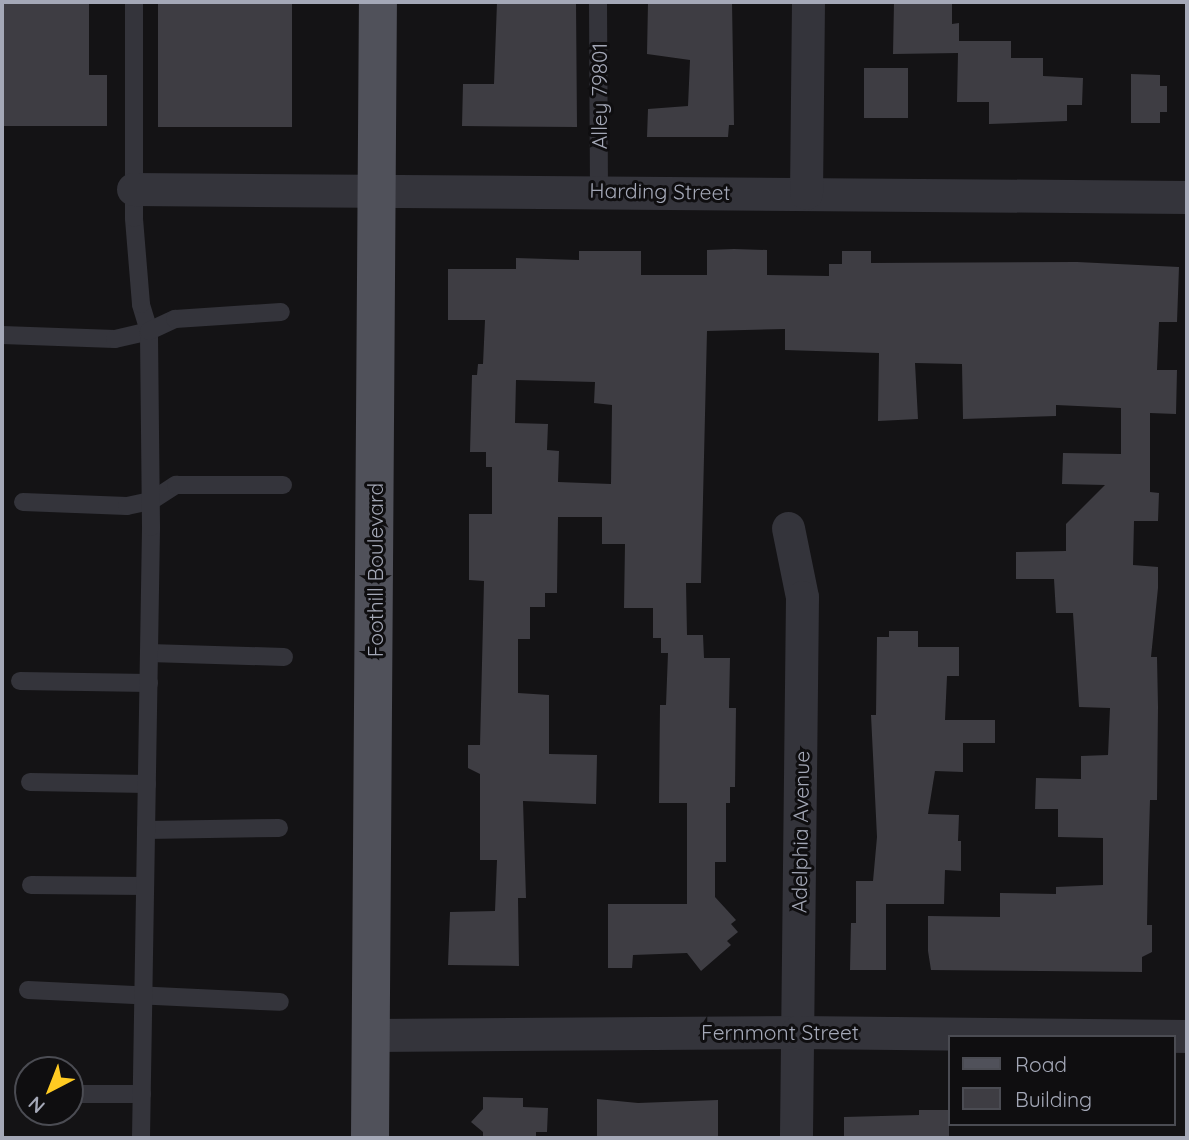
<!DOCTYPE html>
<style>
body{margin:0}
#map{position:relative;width:1189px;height:1140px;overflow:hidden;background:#141315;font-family:Quicksand,sans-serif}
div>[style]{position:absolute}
.building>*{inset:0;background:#3e3d43;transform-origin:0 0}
.service>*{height:18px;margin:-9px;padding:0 9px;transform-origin:9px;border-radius:9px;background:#34343b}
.minor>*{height:33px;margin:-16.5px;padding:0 16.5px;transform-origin:16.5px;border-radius:16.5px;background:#34343b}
.primary>*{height:38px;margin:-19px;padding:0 19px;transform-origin:19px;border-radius:19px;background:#50515a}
span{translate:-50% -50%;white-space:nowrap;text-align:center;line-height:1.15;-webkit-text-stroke:6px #0f0e10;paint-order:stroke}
.street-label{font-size:21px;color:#a4a8b7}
.frame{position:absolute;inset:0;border:4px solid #a4a8b7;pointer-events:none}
.legend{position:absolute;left:948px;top:1035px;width:228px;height:91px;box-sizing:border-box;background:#0f0e10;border:2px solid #4b4c53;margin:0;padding:9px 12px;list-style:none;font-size:21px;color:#a4a8b7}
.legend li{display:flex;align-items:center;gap:14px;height:35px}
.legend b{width:35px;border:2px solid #4b4c53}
.north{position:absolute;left:14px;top:1056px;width:70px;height:70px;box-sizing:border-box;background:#0f0e10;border:2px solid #4b4c53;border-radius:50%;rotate:222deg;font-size:19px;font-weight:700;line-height:28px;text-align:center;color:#a4a8b7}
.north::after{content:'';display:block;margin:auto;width:24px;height:32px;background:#ffcb22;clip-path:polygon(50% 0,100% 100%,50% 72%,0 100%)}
</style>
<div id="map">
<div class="building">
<div style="clip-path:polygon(2px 2px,89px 2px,89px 75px,107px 75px,107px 126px,2px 126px)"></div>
<div style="left:158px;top:2px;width:134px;height:125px"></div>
<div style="clip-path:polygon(497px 2px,576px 2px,577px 127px,462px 126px,463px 84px,494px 84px)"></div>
<div style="clip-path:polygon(648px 2px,732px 2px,734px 125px,729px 125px,728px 137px,647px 137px,648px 109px,688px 106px,690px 60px,647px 54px)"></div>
<div style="clip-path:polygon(894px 2px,952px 2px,952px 24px,959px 23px,959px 41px,1011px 41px,1011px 58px,1043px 58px,1043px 76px,1083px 78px,1082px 105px,1067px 105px,1067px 121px,989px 124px,989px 102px,957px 102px,958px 53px,893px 54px)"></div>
<div style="left:864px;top:68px;width:44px;height:50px"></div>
<div style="clip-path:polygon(1131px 74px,1160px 75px,1160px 86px,1167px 86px,1167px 112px,1160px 112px,1160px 123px,1131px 123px)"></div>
<div style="clip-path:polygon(evenodd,734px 249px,767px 250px,767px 275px,829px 276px,829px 264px,842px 264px,842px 251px,871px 251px,871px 263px,1077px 262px,1179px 267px,1177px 322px,1159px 322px,1157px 370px,1177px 370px,1176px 414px,1150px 413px,1150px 492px,1159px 493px,1158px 521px,1134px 521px,1133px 565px,1158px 567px,1158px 588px,1151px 657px,1157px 657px,1158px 707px,1157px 800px,1150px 800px,1148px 871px,1147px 925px,1152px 925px,1152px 952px,1142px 957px,1142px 972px,931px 970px,928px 951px,928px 916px,1000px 917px,1000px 893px,1056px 894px,1056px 887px,1103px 885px,1103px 838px,1058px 837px,1058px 809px,1035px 809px,1036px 778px,1081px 779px,1081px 756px,1108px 755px,1110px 708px,1079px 707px,1073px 613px,1056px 613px,1054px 579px,1016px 579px,1016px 552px,1066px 551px,1066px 524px,1105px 485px,1062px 484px,1063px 453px,1121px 454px,1121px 408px,1056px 405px,1056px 416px,963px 419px,962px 364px,915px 363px,918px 419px,878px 421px,879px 353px,785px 350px,785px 329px,707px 331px,701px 583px,686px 583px,687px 635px,703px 635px,704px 658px,730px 658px,729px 708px,736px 708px,735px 787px,730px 787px,730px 803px,726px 803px,726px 862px,715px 862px,715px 897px,736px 920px,731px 924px,738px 932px,727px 941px,731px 945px,701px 971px,687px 953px,633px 955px,632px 968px,608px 968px,608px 904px,687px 904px,687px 803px,659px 803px,660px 705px,666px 705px,668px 653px,661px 653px,661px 638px,653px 638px,653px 608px,624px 608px,625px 544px,602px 544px,602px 517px,558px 517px,557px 593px,545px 593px,545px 607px,530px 607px,530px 639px,518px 639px,518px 693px,549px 695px,549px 754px,597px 755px,596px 804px,523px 801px,526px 898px,518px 898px,519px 966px,448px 965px,450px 912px,495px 911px,497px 860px,480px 860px,480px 774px,468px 768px,468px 745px,480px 745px,484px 581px,469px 580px,469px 514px,492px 514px,492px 467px,486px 467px,486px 452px,470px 452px,472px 375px,477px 375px,478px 364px,483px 364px,485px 320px,448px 320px,448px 269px,516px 269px,516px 258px,579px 260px,579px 251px,641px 251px,641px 275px,707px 275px,707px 250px,734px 249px,516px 380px,595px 382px,594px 403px,612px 405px,611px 484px,558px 482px,559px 451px,547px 450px,548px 424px,515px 423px,516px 380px)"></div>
<div style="clip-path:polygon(889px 631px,918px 631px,918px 647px,959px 647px,959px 676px,947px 676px,945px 720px,995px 720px,995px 743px,963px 743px,963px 772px,935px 771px,928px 814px,959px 815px,958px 841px,961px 841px,961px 871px,945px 870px,944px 904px,886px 904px,886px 970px,850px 970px,851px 923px,856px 923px,856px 881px,873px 881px,877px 837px,871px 715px,876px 715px,877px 637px,889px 637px)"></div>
<div style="clip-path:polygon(483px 1097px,523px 1098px,523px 1107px,548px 1108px,547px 1132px,536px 1132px,536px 1138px,483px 1138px,483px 1132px,471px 1122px,483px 1109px)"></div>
<div style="clip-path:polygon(597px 1099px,638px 1103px,718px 1100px,718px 1136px,597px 1138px)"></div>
<div style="clip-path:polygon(919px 1110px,949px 1110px,949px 1138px,844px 1138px,844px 1117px,919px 1115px)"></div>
</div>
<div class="service">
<div style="left:598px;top:2px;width:188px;rotate:89.7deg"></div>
<div style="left:2px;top:335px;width:113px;rotate:2deg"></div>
<div style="left:115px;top:339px;width:35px;rotate:-13deg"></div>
<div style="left:149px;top:331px;width:28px;rotate:-107deg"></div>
<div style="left:141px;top:304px;width:86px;rotate:-94.7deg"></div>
<div style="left:134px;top:218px;width:216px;rotate:-90deg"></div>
<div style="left:23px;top:502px;width:104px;rotate:2.2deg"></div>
<div style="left:127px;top:506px;width:25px;rotate:-12deg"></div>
<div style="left:151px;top:501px;width:30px;rotate:-33deg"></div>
<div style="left:176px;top:485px;width:107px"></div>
<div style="left:149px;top:653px;width:135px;rotate:1.7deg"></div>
<div style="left:20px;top:681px;width:129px;rotate:0.9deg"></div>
<div style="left:30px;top:782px;width:117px;rotate:1deg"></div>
<div style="left:146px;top:830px;width:133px;rotate:-0.9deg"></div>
<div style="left:31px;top:885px;width:114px;rotate:0.5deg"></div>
<div style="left:28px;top:990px;width:252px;rotate:2.7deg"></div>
<div style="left:24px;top:1094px;width:4px"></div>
<div style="left:70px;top:1094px;width:72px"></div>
<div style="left:141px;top:1138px;width:611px;rotate:-89.06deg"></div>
<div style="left:151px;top:527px;width:196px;rotate:-90.6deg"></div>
<div style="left:149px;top:331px;width:29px;rotate:-25deg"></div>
<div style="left:175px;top:319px;width:106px;rotate:-3.8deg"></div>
</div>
<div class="minor">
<div style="left:133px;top:189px;width:1054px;rotate:0.43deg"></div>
<div style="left:806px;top:193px;width:191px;rotate:-89.4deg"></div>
<div style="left:788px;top:528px;width:70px;rotate:78.5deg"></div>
<div style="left:802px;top:597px;width:541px;rotate:90.64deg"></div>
<div style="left:373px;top:1035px;width:424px;rotate:-0.4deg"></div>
<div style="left:797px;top:1032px;width:390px;rotate:0.6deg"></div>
</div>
<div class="primary">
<div style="left:370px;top:1138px;width:1136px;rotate:-89.6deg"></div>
</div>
<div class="street-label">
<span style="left:599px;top:96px;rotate:-90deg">Alley 79801</span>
<span style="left:660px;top:191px;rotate:1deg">Harding Street</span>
<span style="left:375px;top:570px;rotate:-90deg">Foothill Boulevard</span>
<span style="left:800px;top:832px;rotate:-89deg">Adelphia Avenue</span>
<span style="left:780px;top:1032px">Fernmont Street</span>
</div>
<div class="frame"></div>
<ul class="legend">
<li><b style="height:9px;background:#50515a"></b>Road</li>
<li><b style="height:19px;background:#3e3d43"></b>Building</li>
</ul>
<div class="north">N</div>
</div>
